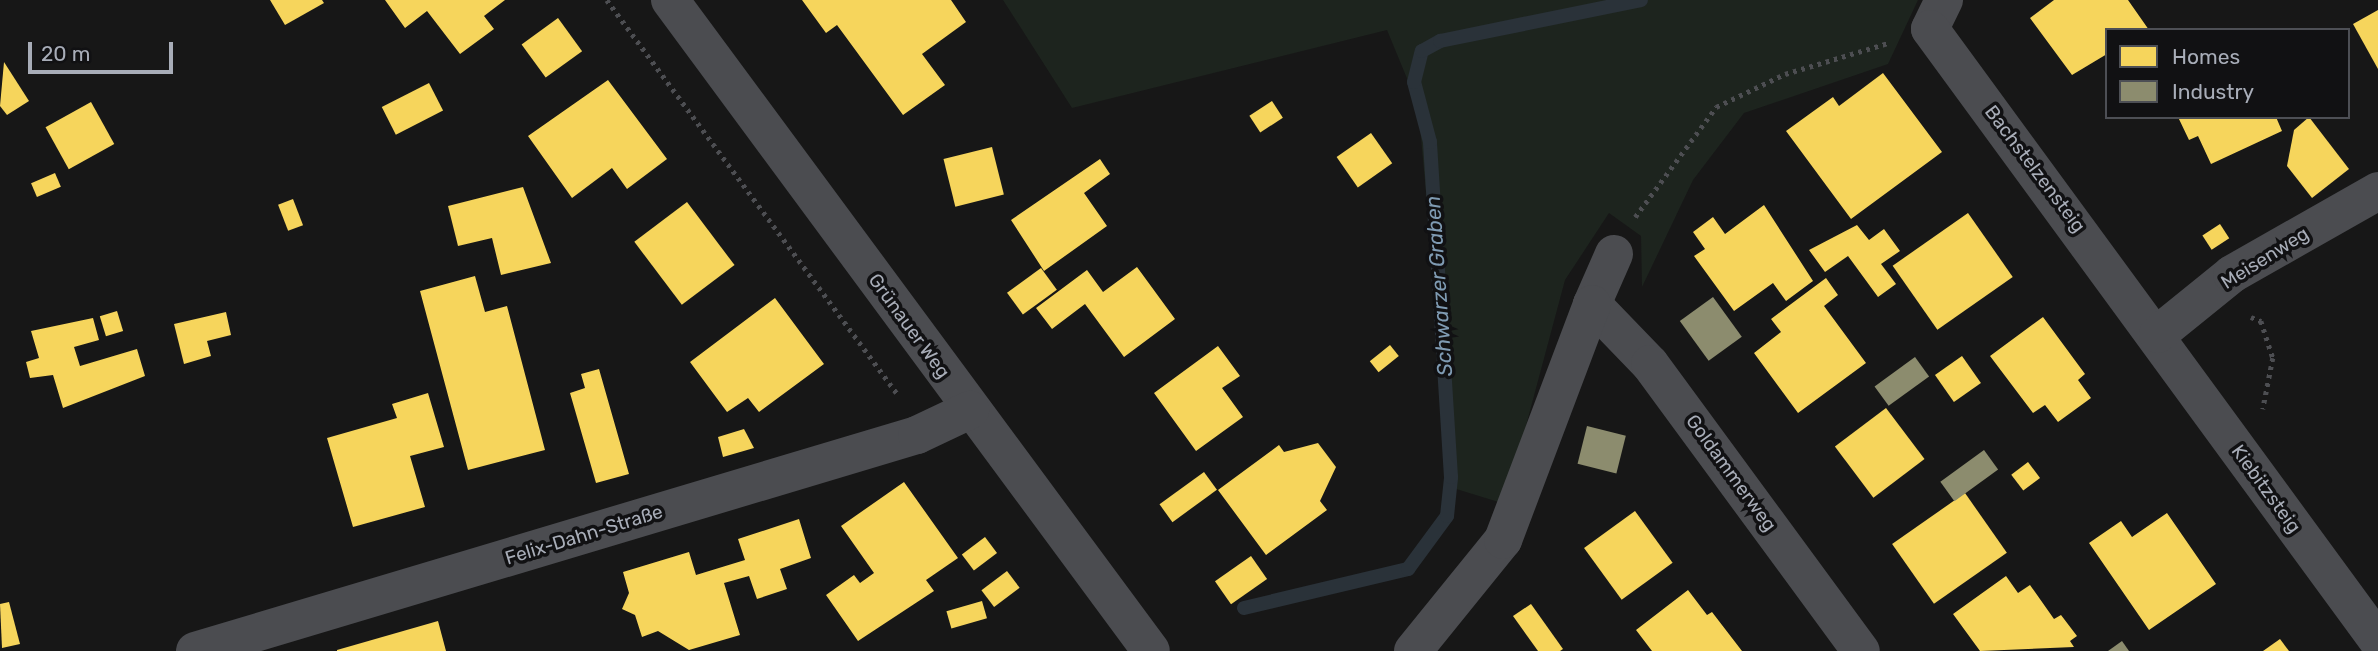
<!DOCTYPE html>
<meta charset="utf-8">
<style>
body{margin:0}
#map{position:relative;width:2378px;height:651px;overflow:hidden;background:#171717;font-family:Rubik,sans-serif}
div>[style]{position:absolute}
.green>*{inset:0;background:#1d241e}
.homes>*{inset:0;background:#f6d55c;transform-origin:0 0}
.industry>*{inset:0;background:#8c8c6e;transform-origin:0 0}
.stream>*{height:14px;margin:-7px;padding:0 7px;transform-origin:7px;border-radius:7px;background:#2a3239}
.path>*{height:4.5px;margin-top:-2.25px;transform-origin:0;background:repeating-linear-gradient(90deg,#4d4e52 0 3.5px,transparent 0 8.5px)}
.minor>*{height:38px;margin:-19px;padding:0 19px;transform-origin:19px;border-radius:19px;background:#4b4c50}
span{translate:-50% -50%;white-space:nowrap;text-align:center;line-height:1.15;-webkit-text-stroke:7px #111113;paint-order:stroke}
.street-label{font-size:19px;color:#a8adb8}
.water-label{font-size:21px;color:#7f9bb3;font-style:italic}
.legend{position:absolute;left:2105px;top:28px;width:245px;height:91px;box-sizing:border-box;background:#111113;border:2px solid #4d4f55;margin:0;padding:9px 12px;list-style:none;font-size:21px;color:#a8adb8}
.legend li{display:flex;align-items:center;gap:14px;height:35px}
.legend b{width:35px;border:2px solid #4d4f55}
.scale{position:absolute;left:28px;top:42px;width:145px;height:32px;box-sizing:border-box;border:4px solid #a8adb8;border-top:0;padding-left:9px;font-size:21px;line-height:24px;white-space:nowrap;color:#a8adb8;-webkit-text-stroke:5px #111113;paint-order:stroke}
</style>
<div id="map">
<div class="green">
<div style="clip-path:polygon(1003px 0,1918px 0,1888px 64px,1744px 113px,1693px 180px,1642px 287px,1641px 236px,1609px 213px,1565px 280px,1505px 504px,1453px 488px,1418px 105px,1387px 30px,1072px 108px)"></div>
</div>
<div class="homes">
<div style="clip-path:polygon(270px 0,322px 0,324px 3px,285px 25px)"></div>
<div style="clip-path:polygon(385px 0,505px 0,484px 16px,494px 29px,460px 54px,427px 11px,405px 28px)"></div>
<div style="clip-path:polygon(802px 0,951px 0,966px 22px,922px 54px,945px 85px,903px 115px,837px 25px,826px 33px)"></div>
<div style="clip-path:polygon(2054px 0,2128px 0,2149px 30px,2107px 30px,2107px 54px,2072px 75px,2030px 18px)"></div>
<div style="clip-path:polygon(2378px 10px,2378px 69px,2353px 24px)"></div>
<div style="left:558px;top:18px;width:41px;height:45px;rotate:54deg"></div>
<div style="clip-path:polygon(4px 62px,29px 101px,7px 115px,0 106px)"></div>
<div style="clip-path:polygon(1883px 73px,1942px 152px,1851px 219px,1786px 131px,1833px 97px,1839px 106px)"></div>
<div style="clip-path:polygon(608px 80px,667px 159px,627px 189px,612px 168px,572px 198px,528px 136px)"></div>
<div style="left:429px;top:83px;width:31px;height:53px;rotate:63deg"></div>
<div style="left:1272px;top:101px;width:20px;height:27px;rotate:57deg"></div>
<div style="left:91px;top:102px;width:48px;height:52px;rotate:61deg"></div>
<div style="clip-path:polygon(2178px 117px,2276px 117px,2282px 131px,2211px 164px,2198px 136px,2189px 140px)"></div>
<div style="clip-path:polygon(2309px 117px,2349px 169px,2312px 198px,2287px 166px,2294px 130px)"></div>
<div style="left:1371px;top:133px;width:37px;height:42px;rotate:55deg"></div>
<div style="left:992px;top:147px;width:49px;height:50px;rotate:76deg"></div>
<div style="clip-path:polygon(1100px 159px,1110px 174px,1084px 193px,1107px 226px,1044px 271px,1011px 220px)"></div>
<div style="left:55px;top:173px;width:15px;height:26px;rotate:67deg"></div>
<div style="clip-path:polygon(523px 187px,551px 263px,501px 275px,492px 238px,458px 246px,448px 206px)"></div>
<div style="left:293px;top:199px;width:28px;height:16px;rotate:69deg"></div>
<div style="left:687px;top:202px;width:79px;height:66px;rotate:53deg"></div>
<div style="clip-path:polygon(1764px 205px,1813px 281px,1786px 301px,1773px 283px,1734px 311px,1694px 256px,1705px 249px,1693px 232px,1713px 217px,1725px 234px)"></div>
<div style="left:1968px;top:213px;width:78px;height:92px;rotate:55deg"></div>
<div style="left:2220px;top:224px;width:17px;height:21px;rotate:57deg"></div>
<div style="clip-path:polygon(1857px 225px,1869px 240px,1884px 229px,1900px 251px,1881px 264px,1896px 284px,1878px 297px,1848px 256px,1825px 272px,1809px 250px)"></div>
<div style="clip-path:polygon(1137px 267px,1175px 319px,1124px 357px,1085px 304px,1052px 329px,1036px 308px,1087px 270px,1103px 292px)"></div>
<div style="left:1041px;top:268px;width:27px;height:42px;rotate:54deg"></div>
<div style="clip-path:polygon(475px 276px,485px 312px,507px 306px,545px 450px,468px 470px,420px 291px)"></div>
<div style="clip-path:polygon(1826px 278px,1838px 295px,1824px 306px,1866px 363px,1798px 413px,1754px 353px,1781px 332px,1771px 319px)"></div>
<div style="clip-path:polygon(775px 298px,824px 364px,759px 412px,748px 398px,727px 412px,690px 362px)"></div>
<div style="left:117px;top:311px;width:21px;height:18px;rotate:73deg"></div>
<div style="clip-path:polygon(226px 312px,231px 335px,207px 341px,211px 356px,184px 364px,174px 324px)"></div>
<div style="clip-path:polygon(2043px 317px,2085px 374px,2078px 380px,2091px 398px,2058px 422px,2045px 405px,2033px 413px,1990px 356px)"></div>
<div style="clip-path:polygon(93px 318px,99px 340px,74px 347px,80px 366px,137px 349px,145px 376px,63px 408px,53px 375px,30px 378px,26px 362px,39px 358px,31px 331px)"></div>
<div style="left:1390px;top:345px;width:14px;height:26px;rotate:51deg"></div>
<div style="clip-path:polygon(1218px 346px,1240px 376px,1222px 388px,1243px 417px,1196px 451px,1154px 393px)"></div>
<div style="left:1962px;top:356px;width:33px;height:33px;rotate:55deg"></div>
<div style="clip-path:polygon(599px 369px,629px 474px,596px 483px,570px 393px,585px 388px,581px 374px)"></div>
<div style="clip-path:polygon(428px 393px,444px 447px,410px 456px,425px 507px,353px 527px,327px 438px,397px 418px,392px 404px)"></div>
<div style="left:1886px;top:408px;width:64px;height:64px;rotate:53deg"></div>
<div style="clip-path:polygon(744px 429px,754px 448px,723px 457px,718px 437px)"></div>
<div style="clip-path:polygon(1318px 443px,1336px 467px,1320px 501px,1327px 510px,1266px 555px,1218px 490px,1279px 445px,1284px 452px)"></div>
<div style="left:2028px;top:462px;width:20px;height:21px;rotate:53deg"></div>
<div style="left:1204px;top:472px;width:22px;height:55px;rotate:54deg"></div>
<div style="clip-path:polygon(904px 482px,958px 558px,926px 580px,934px 591px,858px 641px,826px 595px,854px 575px,860px 583px,874px 573px,841px 526px)"></div>
<div style="left:1965px;top:493px;width:73px;height:89px;rotate:55deg"></div>
<div style="left:1635px;top:511px;width:64px;height:63px;rotate:54deg"></div>
<div style="clip-path:polygon(2167px 513px,2216px 584px,2149px 630px,2089px 543px,2121px 521px,2132px 537px)"></div>
<div style="clip-path:polygon(799px 519px,811px 558px,780px 569px,787px 589px,757px 599px,749px 576px,724px 583px,740px 635px,689px 650px,658px 631px,642px 637px,635px 615px,622px 609px,629px 593px,623px 572px,689px 552px,696px 575px,745px 560px,738px 539px)"></div>
<div style="left:985px;top:537px;width:20px;height:29px;rotate:53deg"></div>
<div style="left:1251px;top:556px;width:28px;height:44px;rotate:55deg"></div>
<div style="left:1007px;top:571px;width:21px;height:32px;rotate:53deg"></div>
<div style="clip-path:polygon(2006px 576px,2018px 593px,2030px 585px,2054px 619px,2061px 615px,2077px 636px,2070px 641px,2074px 647px,1980px 651px,1953px 614px)"></div>
<div style="clip-path:polygon(1688px 590px,1707px 615px,1712px 612px,1742px 651px,1652px 651px,1636px 630px)"></div>
<div style="left:982px;top:601px;width:18px;height:37px;rotate:74deg"></div>
<div style="clip-path:polygon(9px 602px,20px 644px,2px 648px,0 604px)"></div>
<div style="clip-path:polygon(1531px 604px,1563px 649px,1560px 651px,1538px 651px,1513px 616px)"></div>
<div style="clip-path:polygon(438px 621px,446px 651px,337px 651px,337px 650px)"></div>
<div style="clip-path:polygon(2280px 639px,2289px 651px,2263px 651px)"></div>
</div>
<div class="industry">
<div style="left:1713px;top:297px;width:49px;height:41px;rotate:54deg"></div>
<div style="left:1915px;top:357px;width:24px;height:50px;rotate:54deg"></div>
<div style="left:1587px;top:426px;width:40px;height:39px;rotate:14deg"></div>
<div style="left:1984px;top:450px;width:24px;height:54px;rotate:54deg"></div>
<div style="clip-path:polygon(2122px 641px,2129px 651px,2108px 651px)"></div>
</div>
<div class="stream">
<div style="left:1244px;top:608px;width:169px;rotate:-13.4deg"></div>
<div style="left:1408px;top:569px;width:66px;rotate:-53.7deg"></div>
<div style="left:1447px;top:516px;width:39px;rotate:-84deg"></div>
<div style="left:1451px;top:477px;width:336px;rotate:-93.6deg"></div>
<div style="left:1430px;top:142px;width:62px;rotate:-104.9deg"></div>
<div style="left:1414px;top:82px;width:32px;rotate:-76deg"></div>
<div style="left:1422px;top:51px;width:21px;rotate:-29deg"></div>
<div style="left:1440px;top:41px;width:205px;rotate:-11.5deg"></div>
</div>
<div class="path">
<div style="left:607px;top:0;width:488px;rotate:53.6deg"></div>
<div style="left:1635px;top:217px;width:137px;rotate:-53.6deg"></div>
<div style="left:1716px;top:107px;width:76px;rotate:-25.6deg"></div>
<div style="left:1785px;top:74px;width:108px;rotate:-16.8deg"></div>
<div style="left:2251px;top:317px;width:11px;rotate:22deg"></div>
<div style="left:2261px;top:321px;width:39px;rotate:72deg"></div>
<div style="left:2273px;top:358px;width:52px;rotate:101.1deg"></div>
</div>
<div class="minor">
<div style="left:670px;top:0;width:809px;rotate:53.54deg"></div>
<div style="left:1944px;top:0;width:32px;rotate:116deg"></div>
<div style="left:1930px;top:29px;width:758px;rotate:53.79deg"></div>
<div style="left:1614px;top:254px;width:55px;rotate:113.7deg"></div>
<div style="left:1592px;top:304px;width:83px;rotate:46deg"></div>
<div style="left:1650px;top:364px;width:356px;rotate:53.7deg"></div>
<div style="left:2158px;top:334px;width:95px;rotate:-39deg"></div>
<div style="left:2232px;top:274px;width:168px;rotate:-29.6deg"></div>
<div style="left:195px;top:651px;width:754px;rotate:-16.66deg"></div>
<div style="left:917px;top:435px;width:59px;rotate:-25.3deg"></div>
<div style="left:1413px;top:651px;width:143px;rotate:-51deg"></div>
<div style="left:1503px;top:540px;width:252px;rotate:-69.3deg"></div>
</div>
<div class="street-label">
<span style="left:2035px;top:169px;rotate:53deg">Bachstelzensteig</span>
<span style="left:2265px;top:258px;rotate:-32deg">Meisenweg</span>
<span style="left:909px;top:326px;rotate:54deg">Grünauer Weg</span>
<span style="left:1731px;top:473px;rotate:54deg">Goldammerweg</span>
<span style="left:2266px;top:489px;rotate:54deg">Kiebitzsteig</span>
<span style="left:584px;top:535px;rotate:-17deg">Felix-Dahn-Straße</span>
</div>
<div class="water-label">
<span style="left:1439px;top:286px;rotate:-94deg">Schwarzer Graben</span>
</div>
<ul class="legend">
<li><b style="height:19px;background:#f6d55c"></b>Homes</li>
<li><b style="height:19px;background:#8c8c6e"></b>Industry</li>
</ul>
<div class="scale">20 m</div>
</div>
